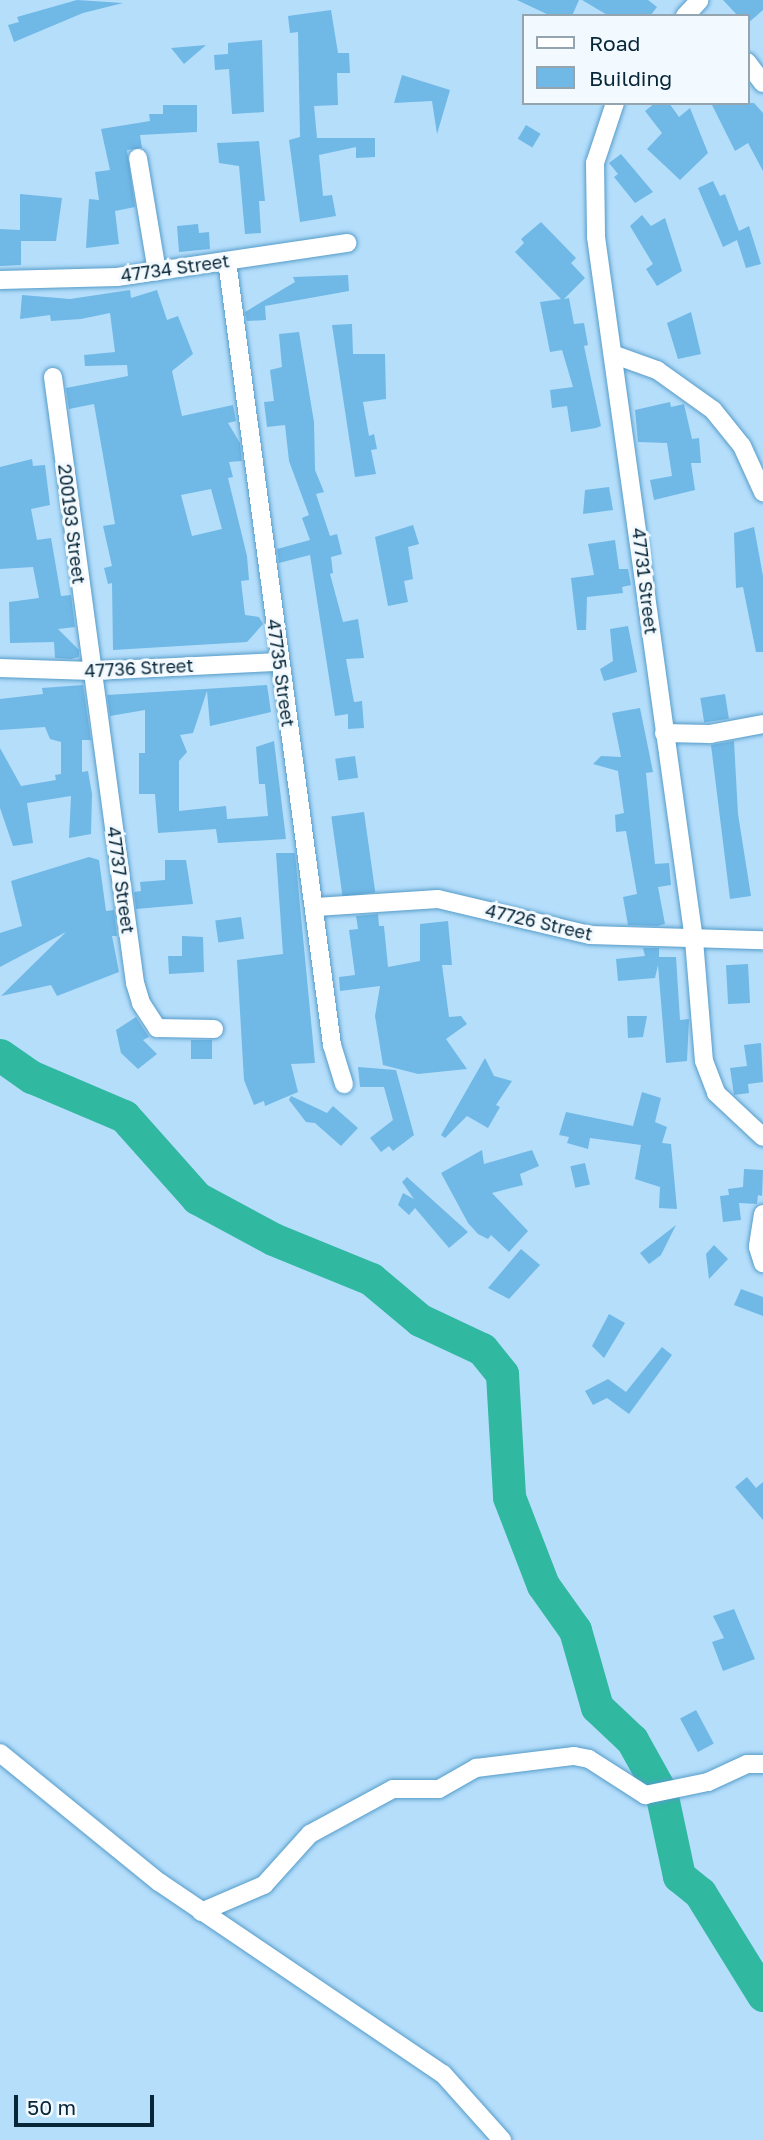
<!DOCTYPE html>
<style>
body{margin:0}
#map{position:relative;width:763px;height:2140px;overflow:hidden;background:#b5defb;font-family:"Golos Text",sans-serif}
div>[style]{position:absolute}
.river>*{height:33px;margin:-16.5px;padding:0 16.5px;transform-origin:16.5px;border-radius:16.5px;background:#30b8a1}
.building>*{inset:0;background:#70b8e6;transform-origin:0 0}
.roads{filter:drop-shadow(0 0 2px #559cc9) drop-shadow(0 0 2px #559cc9)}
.minor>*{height:18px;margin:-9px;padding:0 9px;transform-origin:9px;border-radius:9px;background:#fff}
span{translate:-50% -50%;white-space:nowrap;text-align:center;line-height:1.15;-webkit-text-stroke:6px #f3faff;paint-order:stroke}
.street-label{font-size:18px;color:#072638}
.legend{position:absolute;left:522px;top:14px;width:228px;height:91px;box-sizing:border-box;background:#f3faff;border:2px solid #95a5af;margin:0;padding:9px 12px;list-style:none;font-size:21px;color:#072638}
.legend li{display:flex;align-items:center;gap:14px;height:35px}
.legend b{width:35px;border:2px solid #95a5af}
.scale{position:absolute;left:14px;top:2095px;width:140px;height:32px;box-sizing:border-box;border:4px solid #072638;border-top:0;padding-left:9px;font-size:21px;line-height:24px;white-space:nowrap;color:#072638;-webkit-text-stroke:5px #f3faff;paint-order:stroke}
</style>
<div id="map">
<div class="river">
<div style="left:0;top:1055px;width:39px;rotate:35deg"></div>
<div style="left:32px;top:1077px;width:100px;rotate:23deg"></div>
<div style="left:124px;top:1116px;width:110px;rotate:48.3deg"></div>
<div style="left:197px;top:1198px;width:86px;rotate:28.3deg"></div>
<div style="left:273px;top:1239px;width:106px;rotate:22.2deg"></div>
<div style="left:371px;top:1279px;width:64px;rotate:39.9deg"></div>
<div style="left:420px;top:1320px;width:68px;rotate:25.1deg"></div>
<div style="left:482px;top:1349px;width:32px;rotate:51deg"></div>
<div style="left:502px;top:1374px;width:123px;rotate:86.7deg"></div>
<div style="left:509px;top:1497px;width:94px;rotate:68.9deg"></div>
<div style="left:543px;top:1585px;width:55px;rotate:54.6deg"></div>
<div style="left:575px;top:1630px;width:80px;rotate:74.1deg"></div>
<div style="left:597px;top:1707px;width:48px;rotate:43.3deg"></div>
<div style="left:632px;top:1740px;width:60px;rotate:60.9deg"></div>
<div style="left:661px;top:1792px;width:86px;rotate:77.9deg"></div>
<div style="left:679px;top:1876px;width:27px;rotate:39deg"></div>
<div style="left:700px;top:1893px;width:120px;rotate:58.3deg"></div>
</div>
<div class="building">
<div style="clip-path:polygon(77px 0,123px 3px,83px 13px,14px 42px,8px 25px,19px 22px,17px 17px)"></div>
<div style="clip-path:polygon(517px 0,579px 0,572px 16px,551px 16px)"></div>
<div style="clip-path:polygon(582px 0,648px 0,657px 7px,650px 16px,609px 16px)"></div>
<div style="clip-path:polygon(723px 0,763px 0,763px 10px,747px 24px,747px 16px,738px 16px)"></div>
<div style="clip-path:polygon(331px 10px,338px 53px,349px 53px,350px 73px,337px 73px,338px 105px,314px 106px,317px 138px,375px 138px,375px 157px,356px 158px,356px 147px,319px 155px,323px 196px,332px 195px,336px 216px,300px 222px,289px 140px,300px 137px,298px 32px,290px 33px,288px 16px)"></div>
<div style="clip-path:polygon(262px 40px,264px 112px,232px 114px,229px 69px,215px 70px,214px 55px,228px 54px,228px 43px)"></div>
<div style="clip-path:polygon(206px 45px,184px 64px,171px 48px)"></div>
<div style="clip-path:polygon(402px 75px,450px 90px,437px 134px,432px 101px,394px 103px)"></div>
<div style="clip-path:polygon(655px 103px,669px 103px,679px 117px,690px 108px,708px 153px,680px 180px,647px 149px,662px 133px,645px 111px)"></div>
<div style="clip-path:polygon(711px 103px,754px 103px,763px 113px,763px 171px,748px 143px,735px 151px)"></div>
<div style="clip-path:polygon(163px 105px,197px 105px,197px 132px,140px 135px,142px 148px,127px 150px,135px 207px,115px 211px,119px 244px,86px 248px,89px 199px,99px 200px,95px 172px,110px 170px,101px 129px,150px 121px,149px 114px,163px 114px)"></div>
<div style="left:526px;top:125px;width:17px;height:16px;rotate:31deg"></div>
<div style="clip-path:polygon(259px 141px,265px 201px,259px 201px,261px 233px,245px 234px,239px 166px,219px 163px,217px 143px)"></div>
<div style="clip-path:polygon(621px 154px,653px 192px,635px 203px,614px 177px,618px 174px,609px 163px)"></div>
<div style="clip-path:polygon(713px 181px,720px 196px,725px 194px,739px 231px,749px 226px,761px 264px,746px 268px,737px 240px,723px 247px,698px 188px)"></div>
<div style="clip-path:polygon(20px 194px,62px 198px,56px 241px,21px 241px,21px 265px,0 266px,0 229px,20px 230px)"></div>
<div style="clip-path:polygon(642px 215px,651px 226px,665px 218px,682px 271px,657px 286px,646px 269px,653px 264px,630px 226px)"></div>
<div style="clip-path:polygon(541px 222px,576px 258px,571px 263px,585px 278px,564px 299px,569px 298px,574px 324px,584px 323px,588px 345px,584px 346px,601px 426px,596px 428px,571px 432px,567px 406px,552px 408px,550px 390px,573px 387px,562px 350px,550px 352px,540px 302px,561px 299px,515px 252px,524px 243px,521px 239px)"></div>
<div style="clip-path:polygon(198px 224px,199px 233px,209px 232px,210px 249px,179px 252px,177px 226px)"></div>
<div style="clip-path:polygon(348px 275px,349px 291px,265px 306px,266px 320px,247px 321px,245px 312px,295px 282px,293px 277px)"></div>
<div style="clip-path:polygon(evenodd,130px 290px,131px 298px,157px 290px,167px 320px,178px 316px,193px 354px,172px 371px,182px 416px,233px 405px,236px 421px,228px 423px,240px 443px,242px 461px,229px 462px,233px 477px,228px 478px,247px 556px,249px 580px,241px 581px,245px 615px,259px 617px,263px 624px,247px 642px,113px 650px,112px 583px,108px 584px,104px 568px,112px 566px,103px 526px,115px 524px,94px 404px,69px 409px,66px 388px,128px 376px,127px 365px,85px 366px,84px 355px,115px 352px,110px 313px,81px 319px,51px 321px,50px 315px,20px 319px,22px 295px,70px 299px,130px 290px,211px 489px,222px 529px,192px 536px,181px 495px,211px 489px)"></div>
<div style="clip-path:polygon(691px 312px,701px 354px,678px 359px,667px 323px)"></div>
<div style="clip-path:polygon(352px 324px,353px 354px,385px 354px,386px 399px,363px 402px,369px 436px,374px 434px,377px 449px,371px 450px,376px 474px,355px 477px,332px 325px)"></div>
<div style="clip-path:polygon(299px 332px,314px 422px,315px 470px,324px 492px,316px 494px,330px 536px,337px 534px,342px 554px,331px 557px,333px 573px,330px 574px,343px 622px,358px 619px,364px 658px,346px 659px,354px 702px,362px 701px,364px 728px,348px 729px,348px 714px,335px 716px,310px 555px,279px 563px,277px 549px,310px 540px,302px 518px,309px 515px,289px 461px,285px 425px,267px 427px,264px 402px,274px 401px,270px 370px,282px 367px,279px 334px)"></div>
<div style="clip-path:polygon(670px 402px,671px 407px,684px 404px,692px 439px,699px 438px,701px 463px,691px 463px,695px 490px,654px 500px,650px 480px,672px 476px,667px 443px,638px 442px,635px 410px)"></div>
<div style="clip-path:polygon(32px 459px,33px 466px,45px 465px,50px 505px,31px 509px,37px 540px,51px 538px,61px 596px,71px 595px,75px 627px,58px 629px,79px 650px,79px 657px,71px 659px,55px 658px,54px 642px,10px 643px,9px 602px,39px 598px,33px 567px,0 569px,0 467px)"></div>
<div style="clip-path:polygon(609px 487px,613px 510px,583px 514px,585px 490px)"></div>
<div style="clip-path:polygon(413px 525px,419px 544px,408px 547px,413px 579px,404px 581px,408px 602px,388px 606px,375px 537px)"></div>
<div style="clip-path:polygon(754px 527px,763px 576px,763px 652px,756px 652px,743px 587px,736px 588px,734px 533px)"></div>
<div style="clip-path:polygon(615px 540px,619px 569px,628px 569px,631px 585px,622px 587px,623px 593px,587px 597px,586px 630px,577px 630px,571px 578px,594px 575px,588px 544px)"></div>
<div style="clip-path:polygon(628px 626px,637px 672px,604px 681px,600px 669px,613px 661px,610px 629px)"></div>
<div style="clip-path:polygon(83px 685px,91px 740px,82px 740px,82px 772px,88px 771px,92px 794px,91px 834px,69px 838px,71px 796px,33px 802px,27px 803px,33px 843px,13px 846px,0 808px,0 748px,21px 786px,56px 780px,55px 775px,61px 774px,61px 742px,50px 739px,45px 727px,0 730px,0 699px,43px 694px,42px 688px)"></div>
<div style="clip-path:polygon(267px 685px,271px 712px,210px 726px,207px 691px,193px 733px,180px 735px,187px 752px,179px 761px,179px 811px,226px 806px,227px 819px,268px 816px,265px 784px,259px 784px,256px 747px,274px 741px,286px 839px,218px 843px,216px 829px,158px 833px,155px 794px,139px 794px,139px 753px,145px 753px,145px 710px,110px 716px,107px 695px)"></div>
<div style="left:725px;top:694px;width:25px;height:25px;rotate:81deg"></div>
<div style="clip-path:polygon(640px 708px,653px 772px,646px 773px,655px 864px,669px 863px,671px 885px,658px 887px,665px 924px,657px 926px,628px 925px,623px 897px,637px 894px,626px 831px,616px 832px,615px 815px,624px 813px,618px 771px,593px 764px,601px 756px,621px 757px,612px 713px)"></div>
<div style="clip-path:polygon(734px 741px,738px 814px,751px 896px,730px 899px,711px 745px)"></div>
<div style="left:355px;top:756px;width:22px;height:20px;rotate:82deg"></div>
<div style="left:364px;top:812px;width:81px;height:33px;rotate:82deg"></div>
<div style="clip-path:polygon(276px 853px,295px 853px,315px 1063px,291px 1064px,298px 1092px,265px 1106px,264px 1101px,254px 1105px,244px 1080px,237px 960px,283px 954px)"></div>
<div style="clip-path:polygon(89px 857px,99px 860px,106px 911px,114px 910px,117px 936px,112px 936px,119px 972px,57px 996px,51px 985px,1px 996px,66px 932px,0 967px,0 933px,22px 926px,11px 881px)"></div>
<div style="clip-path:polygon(165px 860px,186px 860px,193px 904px,136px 909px,134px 892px,141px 891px,140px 882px,165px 880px)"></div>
<div style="clip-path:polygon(378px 914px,379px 926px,384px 926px,388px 967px,420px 961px,420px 924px,448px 921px,452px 965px,442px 965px,449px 1017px,461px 1016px,467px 1024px,446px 1039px,467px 1069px,418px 1074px,383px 1065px,375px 1016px,380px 986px,340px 991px,339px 977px,355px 975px,349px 930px,358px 929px,356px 916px)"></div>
<div style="left:241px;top:917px;width:22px;height:26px;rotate:82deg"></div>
<div style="clip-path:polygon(182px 936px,203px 937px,204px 972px,169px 974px,168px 956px,182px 956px)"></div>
<div style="clip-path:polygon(643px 948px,659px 948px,659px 957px,676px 957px,680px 1020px,689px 1019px,687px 1061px,666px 1063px,658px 965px,655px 978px,618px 981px,616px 959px,645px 956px)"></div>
<div style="left:748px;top:964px;width:39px;height:22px;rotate:87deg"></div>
<div style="clip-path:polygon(627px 1016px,647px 1016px,643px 1037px,628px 1038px)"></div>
<div style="clip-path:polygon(136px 1017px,149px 1037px,143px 1040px,157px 1054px,138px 1069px,121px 1053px,116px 1030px)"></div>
<div style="left:191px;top:1040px;width:21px;height:19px"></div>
<div style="clip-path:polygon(761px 1043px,763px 1082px,748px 1084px,749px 1093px,734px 1095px,730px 1068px,747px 1066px,744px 1045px)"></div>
<div style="clip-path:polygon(485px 1058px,494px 1076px,512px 1081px,496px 1105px,500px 1107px,488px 1128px,467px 1116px,445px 1138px,441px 1135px)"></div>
<div style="clip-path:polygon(358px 1067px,396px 1070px,414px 1135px,393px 1151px,389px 1146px,381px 1152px,370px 1138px,393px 1120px,384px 1087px,360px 1087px)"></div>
<div style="clip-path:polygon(642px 1092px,661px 1098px,655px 1122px,667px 1127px,662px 1143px,671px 1144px,677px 1209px,659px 1208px,660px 1187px,635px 1179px,641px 1145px,590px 1138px,588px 1149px,567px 1143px,569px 1137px,559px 1135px,566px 1112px,633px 1126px)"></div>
<div style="clip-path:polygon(291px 1096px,327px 1113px,333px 1106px,358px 1128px,341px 1146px,315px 1123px,306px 1122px,289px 1100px)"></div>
<div style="clip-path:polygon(482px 1150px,484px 1164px,532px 1150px,539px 1166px,520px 1174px,523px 1185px,492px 1193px,528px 1231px,509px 1252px,491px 1235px,488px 1239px,478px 1234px,468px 1223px,441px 1173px)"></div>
<div style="left:585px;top:1163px;width:22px;height:15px;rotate:77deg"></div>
<div style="clip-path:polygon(744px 1169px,763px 1170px,762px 1196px,758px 1195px,757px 1204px,739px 1203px,741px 1220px,723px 1222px,720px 1196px,729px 1195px,728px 1189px,743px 1187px)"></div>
<div style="clip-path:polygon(407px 1177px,468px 1232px,449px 1248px,415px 1208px,409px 1215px,398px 1205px,403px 1193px,414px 1199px,402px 1182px)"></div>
<div style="clip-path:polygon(676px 1225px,661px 1255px,649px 1264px,640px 1253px)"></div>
<div style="clip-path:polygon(714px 1245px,728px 1259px,709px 1279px,706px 1254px)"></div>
<div style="clip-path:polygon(521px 1249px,540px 1265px,509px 1299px,488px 1288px)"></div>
<div style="clip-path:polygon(741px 1289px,763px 1297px,763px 1316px,734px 1305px)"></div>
<div style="clip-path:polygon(609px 1314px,625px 1323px,604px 1358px,592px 1346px)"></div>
<div style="clip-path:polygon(662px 1347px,672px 1355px,629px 1414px,607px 1398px,593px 1405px,585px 1391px,608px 1379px,626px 1392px)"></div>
<div style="clip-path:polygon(747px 1477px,756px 1488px,763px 1482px,763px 1520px,735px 1487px)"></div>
<div style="clip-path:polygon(734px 1609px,755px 1659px,723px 1671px,712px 1642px,724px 1638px,713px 1616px)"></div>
<div style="left:696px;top:1710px;width:38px;height:18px;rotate:62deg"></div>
</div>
<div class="roads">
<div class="minor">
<div style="left:685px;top:16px;width:21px;rotate:-47deg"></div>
<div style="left:747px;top:62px;width:26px;rotate:53deg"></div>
<div style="left:615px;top:103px;width:63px;rotate:108.4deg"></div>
<div style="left:595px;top:163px;width:74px;rotate:89.2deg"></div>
<div style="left:596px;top:237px;width:710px;rotate:82.06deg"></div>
<div style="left:694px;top:940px;width:121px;rotate:85.3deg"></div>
<div style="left:704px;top:1061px;width:34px;rotate:69deg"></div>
<div style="left:716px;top:1093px;width:64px;rotate:43.1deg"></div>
<div style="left:138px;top:158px;width:115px;rotate:80.5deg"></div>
<div style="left:227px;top:261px;width:791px;rotate:82.37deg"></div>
<div style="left:332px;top:1045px;width:41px;rotate:72.9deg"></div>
<div style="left:0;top:280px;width:117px;rotate:-1.5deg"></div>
<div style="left:117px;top:277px;width:233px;rotate:-8.4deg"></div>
<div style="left:615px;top:355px;width:45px;rotate:19.7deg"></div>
<div style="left:657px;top:370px;width:69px;rotate:35.5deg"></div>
<div style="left:713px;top:410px;width:46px;rotate:51.1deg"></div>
<div style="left:742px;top:446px;width:51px;rotate:65.5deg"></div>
<div style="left:53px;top:377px;width:612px;rotate:82.29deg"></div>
<div style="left:135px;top:983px;width:21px;rotate:73deg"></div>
<div style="left:141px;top:1003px;width:30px;rotate:57deg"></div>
<div style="left:157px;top:1028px;width:57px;rotate:1deg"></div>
<div style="left:0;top:668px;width:92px;rotate:1.9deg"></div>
<div style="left:92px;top:671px;width:187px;rotate:-2.8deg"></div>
<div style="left:664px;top:733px;width:46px;rotate:1.2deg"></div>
<div style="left:710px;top:734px;width:54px;rotate:-10.7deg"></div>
<div style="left:316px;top:907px;width:122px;rotate:-3.8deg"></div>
<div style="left:438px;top:899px;width:156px;rotate:13.3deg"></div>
<div style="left:590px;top:935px;width:173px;rotate:1.7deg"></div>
<div style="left:763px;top:1214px;width:33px;rotate:99deg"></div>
<div style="left:758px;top:1247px;width:17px;rotate:73deg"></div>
<div style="left:0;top:1753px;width:205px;rotate:39.1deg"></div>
<div style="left:159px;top:1882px;width:343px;rotate:34.1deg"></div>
<div style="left:443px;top:2074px;width:89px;rotate:48.2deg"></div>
<div style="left:201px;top:1912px;width:69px;rotate:-23.2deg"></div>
<div style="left:264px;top:1885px;width:69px;rotate:-48deg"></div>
<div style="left:310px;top:1834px;width:94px;rotate:-28.5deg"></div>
<div style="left:393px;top:1789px;width:46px"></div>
<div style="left:439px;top:1789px;width:43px;rotate:-29.6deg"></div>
<div style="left:476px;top:1768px;width:99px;rotate:-7deg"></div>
<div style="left:574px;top:1756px;width:15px;rotate:11deg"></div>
<div style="left:589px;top:1759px;width:67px;rotate:32.7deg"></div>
<div style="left:645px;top:1795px;width:64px;rotate:-11.7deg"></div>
<div style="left:708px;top:1782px;width:43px;rotate:-24.8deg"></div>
<div style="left:747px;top:1764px;width:16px"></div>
</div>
</div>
<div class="street-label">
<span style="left:175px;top:268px;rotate:-8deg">47734 Street</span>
<span style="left:72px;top:524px;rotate:83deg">200193 Street</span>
<span style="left:645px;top:581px;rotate:83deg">47731 Street</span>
<span style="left:139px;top:668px;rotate:-3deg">47736 Street</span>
<span style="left:281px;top:673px;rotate:82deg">47735 Street</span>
<span style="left:121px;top:880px;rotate:82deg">47737 Street</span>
<span style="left:539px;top:922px;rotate:13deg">47726 Street</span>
</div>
<ul class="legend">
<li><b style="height:9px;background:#fff"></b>Road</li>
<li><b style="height:19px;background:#70b8e6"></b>Building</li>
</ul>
<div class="scale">50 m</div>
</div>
